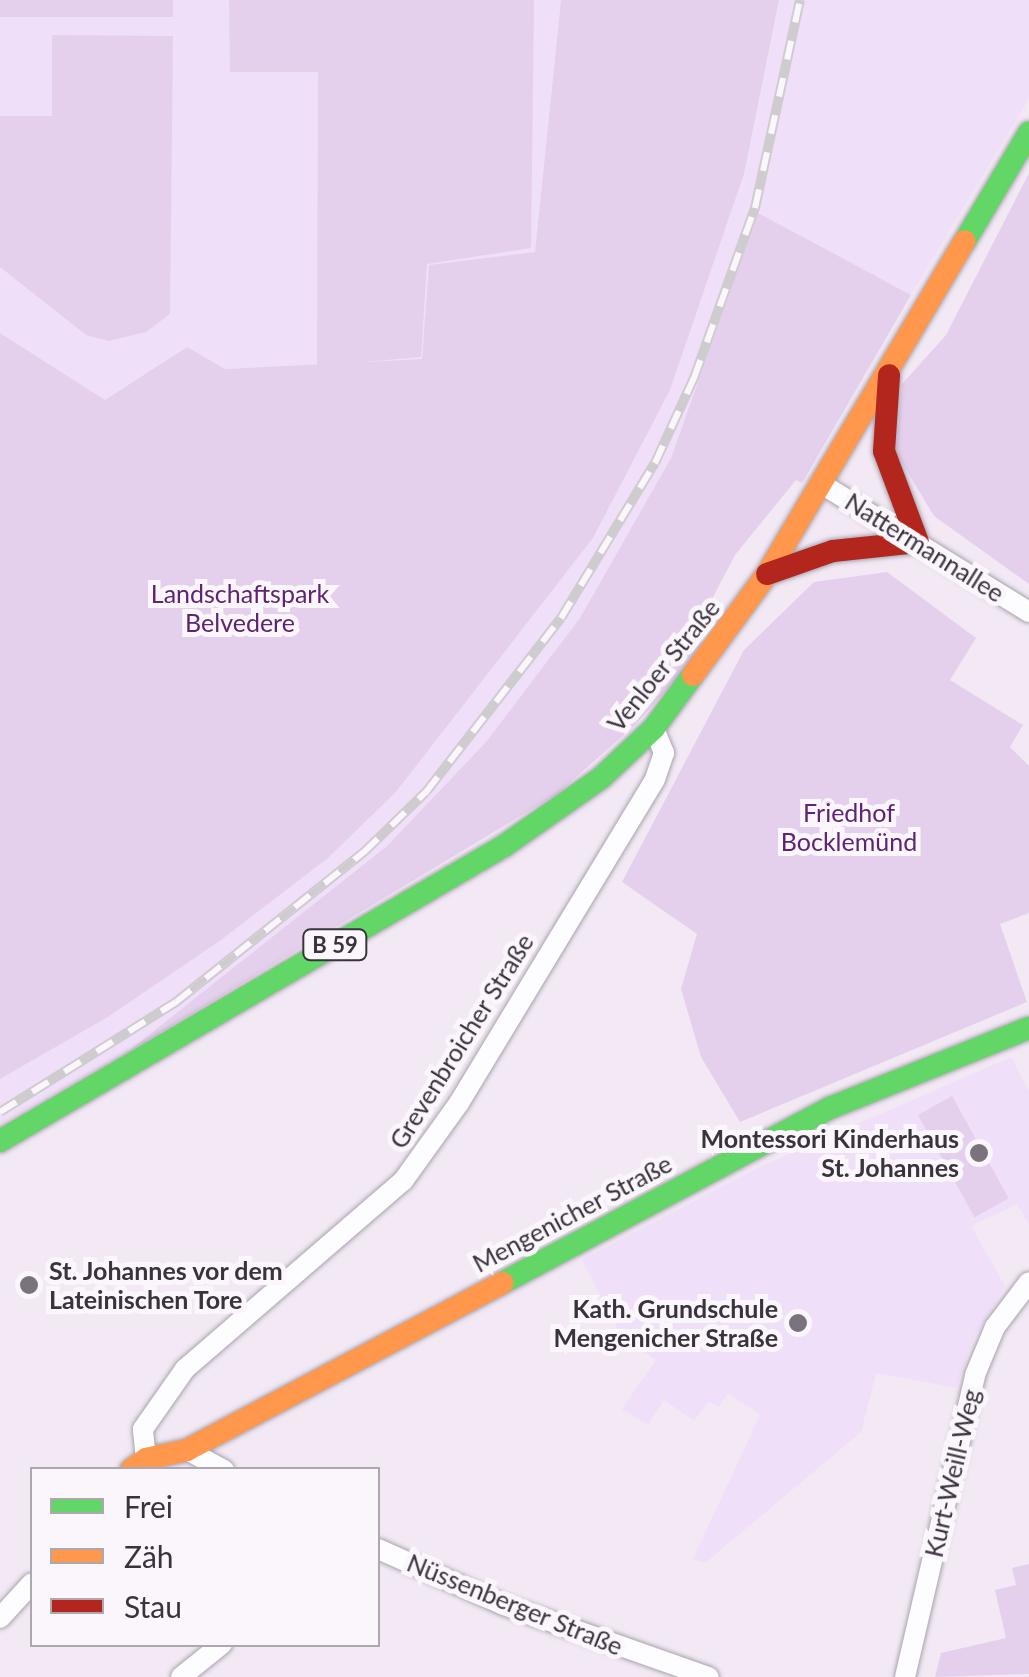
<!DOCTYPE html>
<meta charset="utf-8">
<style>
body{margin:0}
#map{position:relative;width:1029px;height:1677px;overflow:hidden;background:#f2e9f5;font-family:Lato,sans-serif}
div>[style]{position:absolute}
.built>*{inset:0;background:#f0dff8}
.green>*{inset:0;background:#e4d0ec;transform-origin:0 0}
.roads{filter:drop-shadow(0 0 2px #aaa3ae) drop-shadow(0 0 2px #aaa3ae)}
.street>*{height:20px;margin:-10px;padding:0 10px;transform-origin:10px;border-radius:10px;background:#fdfcfe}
.fast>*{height:22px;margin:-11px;padding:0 11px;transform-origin:11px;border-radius:11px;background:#63d668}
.slow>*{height:22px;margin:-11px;padding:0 11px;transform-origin:11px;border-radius:11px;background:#ff974d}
.jam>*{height:22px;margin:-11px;padding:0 11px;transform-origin:11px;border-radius:11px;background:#b3261e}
.rail>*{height:10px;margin-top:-5px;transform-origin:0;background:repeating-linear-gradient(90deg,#faf6fc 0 19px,#cfccd0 0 38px);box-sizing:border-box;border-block:2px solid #cfccd0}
.dots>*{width:28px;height:28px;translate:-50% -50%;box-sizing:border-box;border:5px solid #faf6fc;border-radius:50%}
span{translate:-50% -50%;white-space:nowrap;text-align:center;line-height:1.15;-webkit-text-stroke:10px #faf6fc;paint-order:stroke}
.shield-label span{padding:2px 8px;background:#faf6fc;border:2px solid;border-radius:8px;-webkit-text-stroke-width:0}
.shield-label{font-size:22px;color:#3a323d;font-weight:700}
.street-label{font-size:25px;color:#3a323d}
.park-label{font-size:25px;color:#5e2473}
.poi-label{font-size:25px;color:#3a323d;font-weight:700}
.right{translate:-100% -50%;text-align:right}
.left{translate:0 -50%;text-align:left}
.legend{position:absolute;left:30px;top:1467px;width:350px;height:180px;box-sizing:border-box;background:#faf6fc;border:2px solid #ada8b0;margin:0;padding:12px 18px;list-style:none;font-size:30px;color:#3a323d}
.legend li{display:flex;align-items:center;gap:20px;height:50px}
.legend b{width:50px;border:2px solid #ada8b0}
</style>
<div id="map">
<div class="built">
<div style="clip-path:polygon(0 0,561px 0,535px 252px,429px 265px,422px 359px,225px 369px,186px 347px,105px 401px,0 333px)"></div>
<div style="clip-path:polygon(779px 0,1029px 0,1029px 99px,911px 295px,758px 214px,671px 458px,580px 618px,486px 742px,387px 846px,271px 943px,126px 1053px,0 1124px,0 1079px,108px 1017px,221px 940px,328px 858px,396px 792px,593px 538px,670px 390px,744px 174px)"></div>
<div style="clip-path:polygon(1011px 1057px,1029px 1090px,1029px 1224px,1017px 1204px,971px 1226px,1005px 1286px,973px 1340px,956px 1388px,876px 1373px,861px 1432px,705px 1563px,693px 1559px,760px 1415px,728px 1393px,719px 1407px,709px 1401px,694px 1421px,664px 1400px,648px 1425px,622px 1409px,656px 1360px,621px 1336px,582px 1260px,757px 1168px)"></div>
</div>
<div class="green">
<div style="left:0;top:0;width:173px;height:17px"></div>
<div style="clip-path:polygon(229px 0,534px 0,531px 248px,427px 264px,421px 357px,317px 366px,318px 72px,230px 72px)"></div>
<div style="clip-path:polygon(561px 0,779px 0,744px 174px,670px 390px,593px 538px,396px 792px,328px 858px,221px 940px,108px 1017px,0 1079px,0 333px,105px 400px,187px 347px,225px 369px,422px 359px,429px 265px,535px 252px)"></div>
<div style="clip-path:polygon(52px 35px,173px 36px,170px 314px,146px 332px,109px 341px,86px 335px,0 267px,0 116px,52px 116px)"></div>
<div style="clip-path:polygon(1029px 173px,1029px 584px,934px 516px,896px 453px,902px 384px,946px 335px)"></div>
<div style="clip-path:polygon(758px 213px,911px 295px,802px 483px,796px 480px,735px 555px,711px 601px,698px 655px,636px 724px,557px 794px,126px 1053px,387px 846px,486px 742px,580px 618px,671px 458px)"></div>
<div style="clip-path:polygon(887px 572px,976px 638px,950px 680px,1023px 725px,1010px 747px,1029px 766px,1029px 913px,1000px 924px,1027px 1002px,740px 1122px,701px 1057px,681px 989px,697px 934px,622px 882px,744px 650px,814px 582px)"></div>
<div style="left:952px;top:1096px;width:117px;height:39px;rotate:61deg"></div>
<div style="clip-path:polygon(1029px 1564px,1029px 1674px,935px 1677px,941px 1653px,1006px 1638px,995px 1590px,1016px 1585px,1012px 1568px)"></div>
</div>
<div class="roads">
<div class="street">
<div style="left:820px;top:483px;width:246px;rotate:31.7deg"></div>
<div style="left:187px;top:1450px;width:42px;rotate:28.4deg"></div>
<div style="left:146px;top:1459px;width:30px;rotate:-96deg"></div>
<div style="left:143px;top:1429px;width:73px;rotate:-55deg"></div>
<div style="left:185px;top:1369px;width:288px;rotate:-40.8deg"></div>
<div style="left:403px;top:1181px;width:96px;rotate:-54.3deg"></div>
<div style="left:459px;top:1103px;width:379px;rotate:-58.8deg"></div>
<div style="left:655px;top:779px;width:28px;rotate:-71deg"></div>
<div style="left:664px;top:753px;width:27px;rotate:-112deg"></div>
<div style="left:378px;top:1549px;width:138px;rotate:24deg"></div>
<div style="left:504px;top:1605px;width:217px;rotate:19.4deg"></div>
<div style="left:0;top:1618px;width:47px;rotate:-47.6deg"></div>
<div style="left:181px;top:1677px;width:53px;rotate:-38.8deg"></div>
<div style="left:905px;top:1677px;width:310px;rotate:-76.9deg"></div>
<div style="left:975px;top:1375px;width:52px;rotate:-67.4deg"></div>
<div style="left:995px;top:1327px;width:56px;rotate:-52.9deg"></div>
</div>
<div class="fast">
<div style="left:965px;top:241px;width:126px;rotate:-59.3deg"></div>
<div style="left:0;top:1141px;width:584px;rotate:-30.34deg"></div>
<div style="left:504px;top:846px;width:118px;rotate:-35deg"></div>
<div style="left:601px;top:778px;width:73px;rotate:-43.3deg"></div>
<div style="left:654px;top:728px;width:66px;rotate:-53.7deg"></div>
<div style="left:502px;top:1283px;width:372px;rotate:-28.1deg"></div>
<div style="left:830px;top:1108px;width:214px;rotate:-21.9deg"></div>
</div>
<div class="slow">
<div style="left:693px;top:675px;width:125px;rotate:-53.8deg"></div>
<div style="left:767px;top:574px;width:387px;rotate:-59.3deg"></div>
<div style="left:131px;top:1470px;width:19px;rotate:-36deg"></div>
<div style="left:146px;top:1459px;width:42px;rotate:-12.4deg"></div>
<div style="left:187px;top:1450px;width:357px;rotate:-27.9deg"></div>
</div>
<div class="jam">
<div style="left:767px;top:574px;width:70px;rotate:-19.2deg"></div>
<div style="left:833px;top:551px;width:85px;rotate:-6deg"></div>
<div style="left:918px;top:542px;width:97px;rotate:-110.5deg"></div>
<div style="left:884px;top:451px;width:76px;rotate:-86.2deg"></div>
</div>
</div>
<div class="rail">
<div style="left:0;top:1112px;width:208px;rotate:-32deg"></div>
<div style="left:176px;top:1002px;width:241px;rotate:-38.6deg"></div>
<div style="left:364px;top:852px;width:86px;rotate:-44.1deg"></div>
<div style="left:426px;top:792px;width:220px;rotate:-52.2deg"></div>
<div style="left:561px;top:618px;width:181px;rotate:-58.8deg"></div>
<div style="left:655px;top:463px;width:94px;rotate:-65.4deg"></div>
<div style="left:694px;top:378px;width:181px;rotate:-70.3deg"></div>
<div style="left:755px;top:208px;width:213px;rotate:-77.8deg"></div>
</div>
<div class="dots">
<div style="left:979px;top:1153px;background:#7a727d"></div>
<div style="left:29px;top:1285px;background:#7a727d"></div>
<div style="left:798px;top:1323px;background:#7a727d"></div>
</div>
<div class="shield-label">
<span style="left:335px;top:945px">B 59</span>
</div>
<div class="street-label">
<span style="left:925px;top:547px;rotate:32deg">Nattermannallee</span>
<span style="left:663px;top:665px;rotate:-51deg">Venloer Straße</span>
<span style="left:461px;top:1041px;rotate:-58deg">Grevenbroicher Straße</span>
<span style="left:572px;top:1213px;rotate:-28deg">Mengenicher Straße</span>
<span style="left:952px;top:1473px;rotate:-77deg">Kurt-Weill-Weg</span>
<span style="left:515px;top:1604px;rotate:22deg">Nüssenberger Straße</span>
</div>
<div class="park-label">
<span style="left:240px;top:608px">Landschaftspark<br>Belvedere</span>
<span style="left:849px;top:827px">Friedhof<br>Bocklemünd</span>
</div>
<div class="poi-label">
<span class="right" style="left:959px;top:1153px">Montessori Kinderhaus<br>St. Johannes</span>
<span class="left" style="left:49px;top:1285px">St. Johannes vor dem<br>Lateinischen Tore</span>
<span class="right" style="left:778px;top:1323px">Kath. Grundschule<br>Mengenicher Straße</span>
</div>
<ul class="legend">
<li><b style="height:12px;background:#63d668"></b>Frei</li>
<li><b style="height:12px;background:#ff974d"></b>Zäh</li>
<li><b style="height:12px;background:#b3261e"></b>Stau</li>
</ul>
</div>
